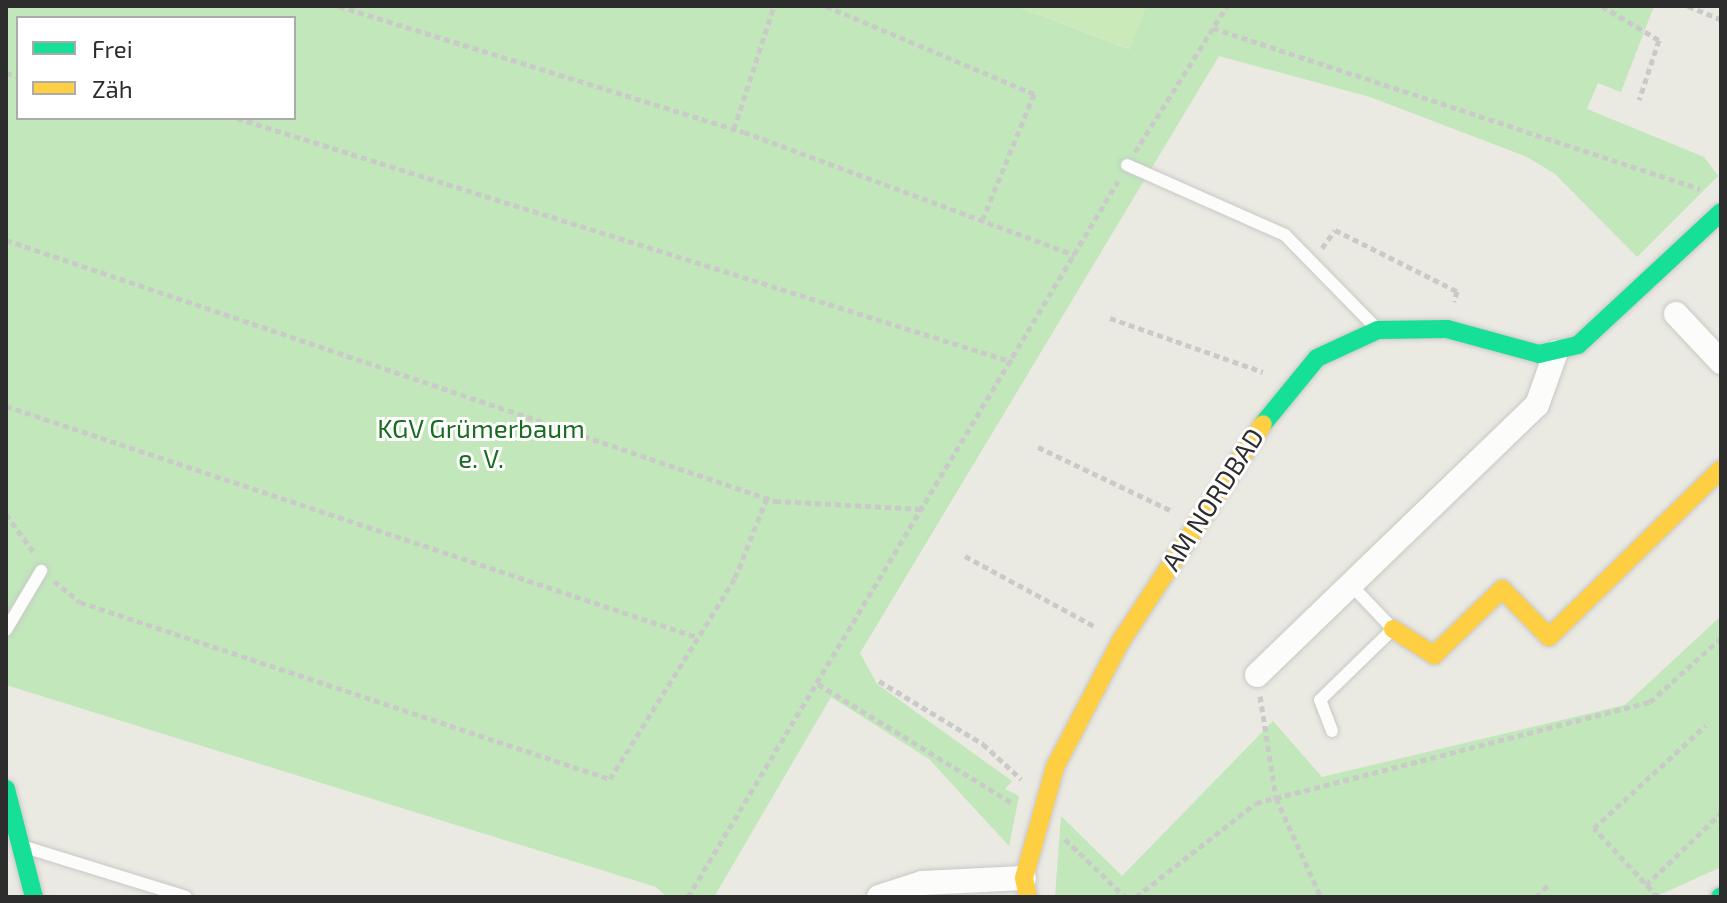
<!DOCTYPE html>
<meta charset="utf-8">
<style>
body{margin:0}
#map{position:relative;width:1727px;height:903px;overflow:hidden;background:#eae9e2;font-family:"Exo 2",sans-serif}
div>[style]{position:absolute}
.green>*{inset:0;background:#c1e7bb}
.pitch>*{inset:0;background:#caebb9}
.path>*{height:5px;margin-top:-2.5px;transform-origin:0;background:repeating-linear-gradient(90deg,#cacac9 0 6px,transparent 0 10px)}
.roads{filter:drop-shadow(0 0 2px #c8c8c7) drop-shadow(0 0 2px #c8c8c7)}
.lane>*{height:12px;margin:-6px;padding:0 6px;transform-origin:6px;border-radius:6px;background:#fcfcfb}
.street>*{height:24px;margin:-12px;padding:0 12px;transform-origin:12px;border-radius:12px;background:#fcfcfb}
.fast>*{height:18px;margin:-9px;padding:0 9px;transform-origin:9px;border-radius:9px;background:#16e098}
.slow>*{height:18px;margin:-9px;padding:0 9px;transform-origin:9px;border-radius:9px;background:#ffcf43}
span{translate:-50% -50%;white-space:nowrap;text-align:center;line-height:1.15;-webkit-text-stroke:6px #fff;paint-order:stroke}
.park-label{font-size:26px;color:#1a6c20}
.street-label{font-size:26px;color:#2d2d2d}
.frame{position:absolute;inset:0;border:8px solid #2d2d2d;pointer-events:none}
.legend{position:absolute;left:16px;top:16px;width:280px;height:104px;box-sizing:border-box;background:#fff;border:2px solid #ababab;margin:0;padding:10px 14px;list-style:none;font-size:24px;color:#2d2d2d}
.legend li{display:flex;align-items:center;gap:16px;height:40px}
.legend b{width:40px;border:2px solid #ababab}
</style>
<div id="map">
<div class="green">
<div style="clip-path:polygon(evenodd,6px 6px,1016px 6px,1129px 49px,1146px 6px,1654px 6px,1621px 92px,1598px 83px,1587px 109px,1704px 157px,1718px 176px,1637px 257px,1555px 174px,1527px 157px,1370px 97px,1219px 56px,860px 653px,877px 684px,1012px 781px,1005px 789px,1019px 796px,1009px 846px,929px 759px,831px 697px,714px 897px,667px 897px,656px 887px,6px 685px,6px 6px,18px 18px,294px 18px,294px 118px,18px 118px,18px 18px)"></div>
<div style="clip-path:polygon(1721px 616px,1721px 867px,1655px 897px,1055px 897px,1061px 816px,1122px 876px,1273px 721px,1322px 777px,1625px 705px)"></div>
</div>
<div class="pitch">
<div style="clip-path:polygon(1016px 6px,1146px 6px,1130px 49px)"></div>
</div>
<div class="path">
<div style="left:339px;top:6px;width:424px;rotate:17.3deg"></div>
<div style="left:744px;top:132px;width:353px;rotate:20.4deg"></div>
<div style="left:826px;top:6px;width:226px;rotate:22.9deg"></div>
<div style="left:1034px;top:94px;width:139px;rotate:112.3deg"></div>
<div style="left:1602px;top:6px;width:66px;rotate:30.8deg"></div>
<div style="left:1659px;top:40px;width:63px;rotate:108.4deg"></div>
<div style="left:1688px;top:6px;width:35px;rotate:22deg"></div>
<div style="left:1213px;top:28px;width:513px;rotate:18.29deg"></div>
<div style="left:6px;top:73px;width:12px;rotate:14deg"></div>
<div style="left:237px;top:118px;width:813px;rotate:17.45deg"></div>
<div style="left:734px;top:129px;width:129px;rotate:-72deg"></div>
<div style="left:1135px;top:152px;width:173px;rotate:-57.8deg"></div>
<div style="left:6px;top:240px;width:812px;rotate:18.75deg"></div>
<div style="left:775px;top:501px;width:148px;rotate:3.1deg"></div>
<div style="left:1322px;top:248px;width:22px;rotate:-54deg"></div>
<div style="left:1335px;top:230px;width:136px;rotate:26.6deg"></div>
<div style="left:1457px;top:291px;width:11px;rotate:105deg"></div>
<div style="left:1110px;top:318px;width:162px;rotate:19.4deg"></div>
<div style="left:6px;top:406px;width:729px;rotate:18.48deg"></div>
<div style="left:1038px;top:447px;width:148px;rotate:25.5deg"></div>
<div style="left:6px;top:514px;width:49px;rotate:54.1deg"></div>
<div style="left:965px;top:556px;width:149px;rotate:28.5deg"></div>
<div style="left:54px;top:581px;width:33px;rotate:39deg"></div>
<div style="left:80px;top:602px;width:559px;rotate:18.47deg"></div>
<div style="left:610px;top:779px;width:237px;rotate:-58.1deg"></div>
<div style="left:735px;top:578px;width:86px;rotate:-68.2deg"></div>
<div style="left:879px;top:681px;width:122px;rotate:31.2deg"></div>
<div style="left:983px;top:744px;width:52px;rotate:42.6deg"></div>
<div style="left:818px;top:684px;width:230px;rotate:31.5deg"></div>
<div style="left:1260px;top:696px;width:103px;rotate:81.1deg"></div>
<div style="left:1276px;top:798px;width:109px;rotate:65.6deg"></div>
<div style="left:1065px;top:839px;width:83px;rotate:44deg"></div>
<div style="left:1646px;top:885px;width:104px;rotate:-43.8deg"></div>
<div style="left:688px;top:897px;width:835px;rotate:-59.01deg"></div>
<div style="left:1136px;top:897px;width:152px;rotate:-38.1deg"></div>
<div style="left:1256px;top:803px;width:407px;rotate:-14.4deg"></div>
<div style="left:1650px;top:702px;width:96px;rotate:-42deg"></div>
<div style="left:1536px;top:897px;width:17px;rotate:-45deg"></div>
<div style="left:1658px;top:897px;width:94px;rotate:-132.8deg"></div>
<div style="left:1594px;top:828px;width:152px;rotate:-42.6deg"></div>
</div>
<div class="roads">
<div class="lane">
<div style="left:1127px;top:165px;width:173px;rotate:23.9deg"></div>
<div style="left:1285px;top:235px;width:127px;rotate:45.6deg"></div>
<div style="left:6px;top:630px;width:69px;rotate:-59.3deg"></div>
<div style="left:1332px;top:731px;width:33px;rotate:-111deg"></div>
<div style="left:1320px;top:700px;width:102px;rotate:-44.2deg"></div>
<div style="left:1393px;top:629px;width:59px;rotate:-133.6deg"></div>
<div style="left:28px;top:848px;width:165px;rotate:17.2deg"></div>
</div>
<div class="street">
<div style="left:1676px;top:314px;width:66px;rotate:46.8deg"></div>
<div style="left:1257px;top:675px;width:389px;rotate:-44deg"></div>
<div style="left:1537px;top:405px;width:56px;rotate:-70.3deg"></div>
<div style="left:879px;top:897px;width:45px;rotate:-18deg"></div>
<div style="left:922px;top:883px;width:102px;rotate:-2.8deg"></div>
</div>
<div class="fast">
<div style="left:1263px;top:424px;width:85px;rotate:-50.7deg"></div>
<div style="left:1317px;top:358px;width:67px;rotate:-24.7deg"></div>
<div style="left:1378px;top:330px;width:69px;rotate:-0.8deg"></div>
<div style="left:1447px;top:329px;width:95px;rotate:15.2deg"></div>
<div style="left:1539px;top:354px;width:40px;rotate:-13deg"></div>
<div style="left:1578px;top:345px;width:195px;rotate:-42.9deg"></div>
<div style="left:6px;top:789px;width:112px;rotate:75.5deg"></div>
<div style="left:1720px;top:897px;width:1px;rotate:-45deg"></div>
</div>
<div class="slow">
<div style="left:1393px;top:629px;width:49px;rotate:32.4deg"></div>
<div style="left:1434px;top:655px;width:95px;rotate:-44.1deg"></div>
<div style="left:1502px;top:589px;width:67px;rotate:45.6deg"></div>
<div style="left:1549px;top:637px;width:240px;rotate:-44.3deg"></div>
<div style="left:1028px;top:897px;width:19px;rotate:-102deg"></div>
<div style="left:1024px;top:878px;width:115px;rotate:-74.4deg"></div>
<div style="left:1055px;top:767px;width:142px;rotate:-62.4deg"></div>
<div style="left:1121px;top:641px;width:259px;rotate:-56.8deg"></div>
</div>
</div>
<div class="park-label">
<span style="left:481px;top:443px">KGV Grümerbaum<br>e. V.</span>
</div>
<div class="street-label">
<span style="left:1212px;top:499px;rotate:-57deg">AM NORDBAD</span>
</div>
<div class="frame"></div>
<ul class="legend">
<li><b style="height:10px;background:#16e098"></b>Frei</li>
<li><b style="height:10px;background:#ffcf43"></b>Zäh</li>
</ul>
</div>
